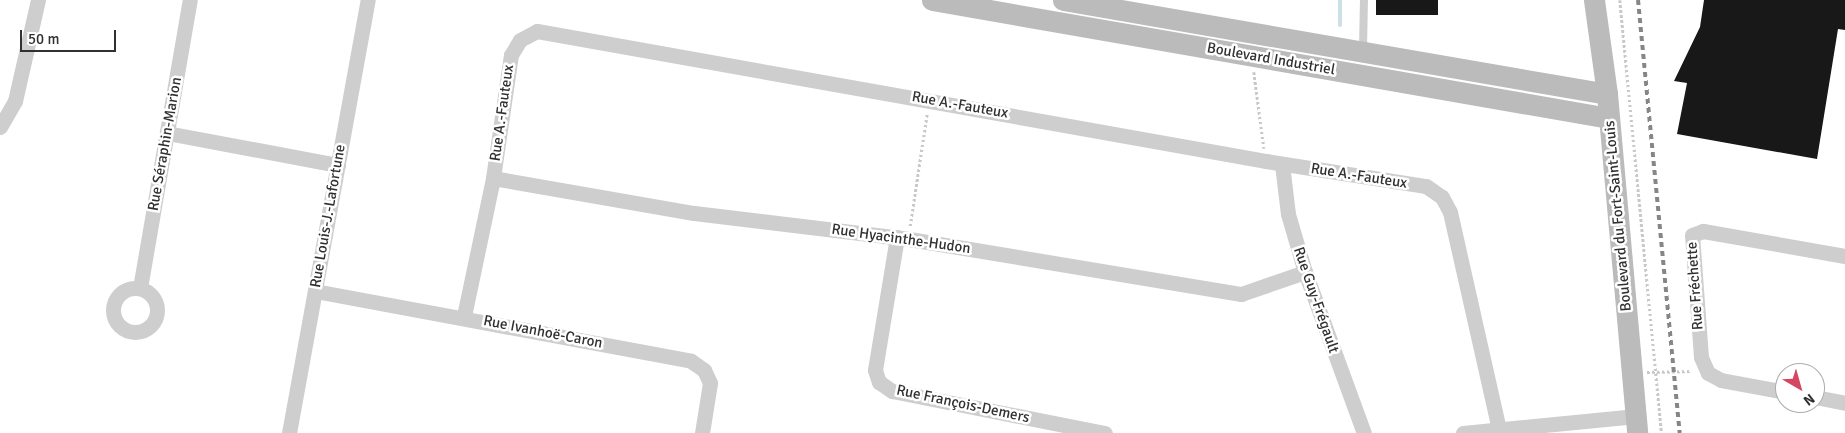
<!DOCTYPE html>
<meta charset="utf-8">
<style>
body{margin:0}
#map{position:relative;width:1845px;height:433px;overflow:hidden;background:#fff;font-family:Signika,sans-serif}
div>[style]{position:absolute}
.stream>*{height:4px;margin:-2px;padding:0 2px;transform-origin:2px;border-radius:2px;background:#cce0e7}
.building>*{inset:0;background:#181818;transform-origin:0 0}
.path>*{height:2.5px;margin-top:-1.25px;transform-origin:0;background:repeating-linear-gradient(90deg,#c8c8c8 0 2.5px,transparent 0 5px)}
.lane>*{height:8px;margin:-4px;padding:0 4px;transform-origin:4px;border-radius:4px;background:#cecece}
.street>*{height:15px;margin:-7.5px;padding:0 7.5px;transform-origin:7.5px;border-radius:7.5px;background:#cecece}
.street>.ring{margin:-7.5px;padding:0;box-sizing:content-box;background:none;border:15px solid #cecece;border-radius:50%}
.secondary>*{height:21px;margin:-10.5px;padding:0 10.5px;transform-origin:10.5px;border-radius:10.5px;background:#bbb}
.rail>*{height:4px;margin-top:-2px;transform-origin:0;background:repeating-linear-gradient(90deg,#868686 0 5px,transparent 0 9px)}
span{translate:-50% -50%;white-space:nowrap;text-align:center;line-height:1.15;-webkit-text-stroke:5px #fff;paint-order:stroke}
.street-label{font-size:15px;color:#313131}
.north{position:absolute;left:1775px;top:363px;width:50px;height:50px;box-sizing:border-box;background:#fff;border:1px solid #adadad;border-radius:50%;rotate:142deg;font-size:14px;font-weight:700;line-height:20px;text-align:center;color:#313131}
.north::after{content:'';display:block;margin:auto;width:18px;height:22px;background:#d44662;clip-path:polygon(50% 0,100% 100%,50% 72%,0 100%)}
.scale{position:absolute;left:20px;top:30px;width:96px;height:22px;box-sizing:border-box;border:2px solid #313131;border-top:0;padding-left:6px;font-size:15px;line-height:18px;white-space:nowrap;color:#313131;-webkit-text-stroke:4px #fff;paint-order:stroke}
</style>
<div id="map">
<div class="stream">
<div style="left:1340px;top:25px;width:25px;rotate:-90deg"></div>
</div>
<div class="building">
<div style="left:1376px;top:0;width:62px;height:15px"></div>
<div style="clip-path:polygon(1704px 0,1845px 0,1845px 30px,1838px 29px,1817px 159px,1677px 134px,1687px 83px,1674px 81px,1700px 27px)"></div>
</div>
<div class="path">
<div style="left:1620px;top:0;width:435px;rotate:84.5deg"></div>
<div style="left:1254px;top:72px;width:77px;rotate:82.5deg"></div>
<div style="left:910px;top:226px;width:114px;rotate:-81.4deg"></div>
<div style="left:1647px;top:372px;width:45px;rotate:-1.3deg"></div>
</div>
<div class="lane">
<div style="left:1363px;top:50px;width:50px;rotate:-88.9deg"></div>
</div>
<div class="street">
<div style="left:0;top:127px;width:30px;rotate:-60deg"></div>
<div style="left:15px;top:101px;width:104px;rotate:-77.2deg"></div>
<div style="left:167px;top:133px;width:174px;rotate:10.6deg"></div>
<div style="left:1282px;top:164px;width:50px;rotate:83.2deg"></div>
<div style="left:1288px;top:214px;width:60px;rotate:73.7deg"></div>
<div style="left:1305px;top:272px;width:171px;rotate:69.9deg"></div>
<div style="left:493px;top:178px;width:204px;rotate:9.9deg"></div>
<div style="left:694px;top:213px;width:217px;rotate:6.9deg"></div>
<div style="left:909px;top:239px;width:337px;rotate:9.4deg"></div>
<div style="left:1241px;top:294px;width:68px;rotate:-19deg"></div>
<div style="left:897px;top:237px;width:135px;rotate:99.4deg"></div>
<div style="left:875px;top:370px;width:13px;rotate:72deg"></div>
<div style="left:879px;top:382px;width:16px;rotate:35deg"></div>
<div style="left:892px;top:391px;width:217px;rotate:11.2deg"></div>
<div class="ring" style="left:113px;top:288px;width:29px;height:29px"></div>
<div style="left:140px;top:288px;width:292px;rotate:-80.2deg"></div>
<div style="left:315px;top:291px;width:382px;rotate:10.5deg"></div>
<div style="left:691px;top:361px;width:16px;rotate:35deg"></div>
<div style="left:704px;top:370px;width:14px;rotate:65deg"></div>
<div style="left:710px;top:383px;width:51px;rotate:99.1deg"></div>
<div style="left:464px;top:316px;width:141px;rotate:-78.1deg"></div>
<div style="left:493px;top:178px;width:124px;rotate:-81.7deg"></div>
<div style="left:511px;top:55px;width:17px;rotate:-59deg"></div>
<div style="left:520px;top:40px;width:19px;rotate:-28deg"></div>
<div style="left:537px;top:31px;width:741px;rotate:10.11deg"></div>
<div style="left:1266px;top:161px;width:162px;rotate:8.9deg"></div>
<div style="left:1426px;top:186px;width:19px;rotate:35deg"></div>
<div style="left:1442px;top:197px;width:17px;rotate:62deg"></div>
<div style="left:1450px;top:212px;width:222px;rotate:77.3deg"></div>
<div style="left:1785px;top:392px;width:65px;rotate:-169.4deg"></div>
<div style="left:1721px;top:380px;width:15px;rotate:-152deg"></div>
<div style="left:1708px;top:373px;width:17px;rotate:-114deg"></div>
<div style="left:1701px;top:357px;width:122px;rotate:-94.2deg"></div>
<div style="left:1692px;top:235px;width:12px;rotate:-20deg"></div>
<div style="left:1703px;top:231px;width:144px;rotate:10deg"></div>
<div style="left:1815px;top:397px;width:31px;rotate:11deg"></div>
<div style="left:289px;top:433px;width:440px;rotate:-79.7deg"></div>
<div style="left:1463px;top:433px;width:174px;rotate:-5.6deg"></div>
</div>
<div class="secondary">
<div style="left:932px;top:0;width:687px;rotate:9.89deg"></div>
<div style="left:1063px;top:0;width:552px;rotate:9.8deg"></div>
<div style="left:1594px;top:0;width:95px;rotate:82.1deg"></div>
<div style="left:1607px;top:94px;width:340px;rotate:84.9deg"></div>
</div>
<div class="rail">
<div style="left:1638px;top:0;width:435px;rotate:84.5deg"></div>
</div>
<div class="street-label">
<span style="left:1271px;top:59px;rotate:10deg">Boulevard Industriel</span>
<span style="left:960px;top:105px;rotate:10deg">Rue A.-Fauteux</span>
<span style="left:502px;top:113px;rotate:-82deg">Rue A.-Fauteux</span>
<span style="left:165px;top:144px;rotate:-80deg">Rue Séraphin-Marion</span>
<span style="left:1359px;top:176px;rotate:9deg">Rue A.-Fauteux</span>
<span style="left:328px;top:216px;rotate:-80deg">Rue Louis-J.-Lafortune</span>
<span style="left:1618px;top:216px;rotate:-95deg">Boulevard du Fort-Saint-Louis</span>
<span style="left:901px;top:239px;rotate:8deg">Rue Hyacinthe-Hudon</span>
<span style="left:1695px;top:286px;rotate:-94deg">Rue Fréchette</span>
<span style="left:1316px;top:300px;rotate:71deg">Rue Guy-Frégault</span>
<span style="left:543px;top:332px;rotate:11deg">Rue Ivanhoë-Caron</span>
<span style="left:963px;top:404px;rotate:12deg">Rue François-Demers</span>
</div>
<div class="north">N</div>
<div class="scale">50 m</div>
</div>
